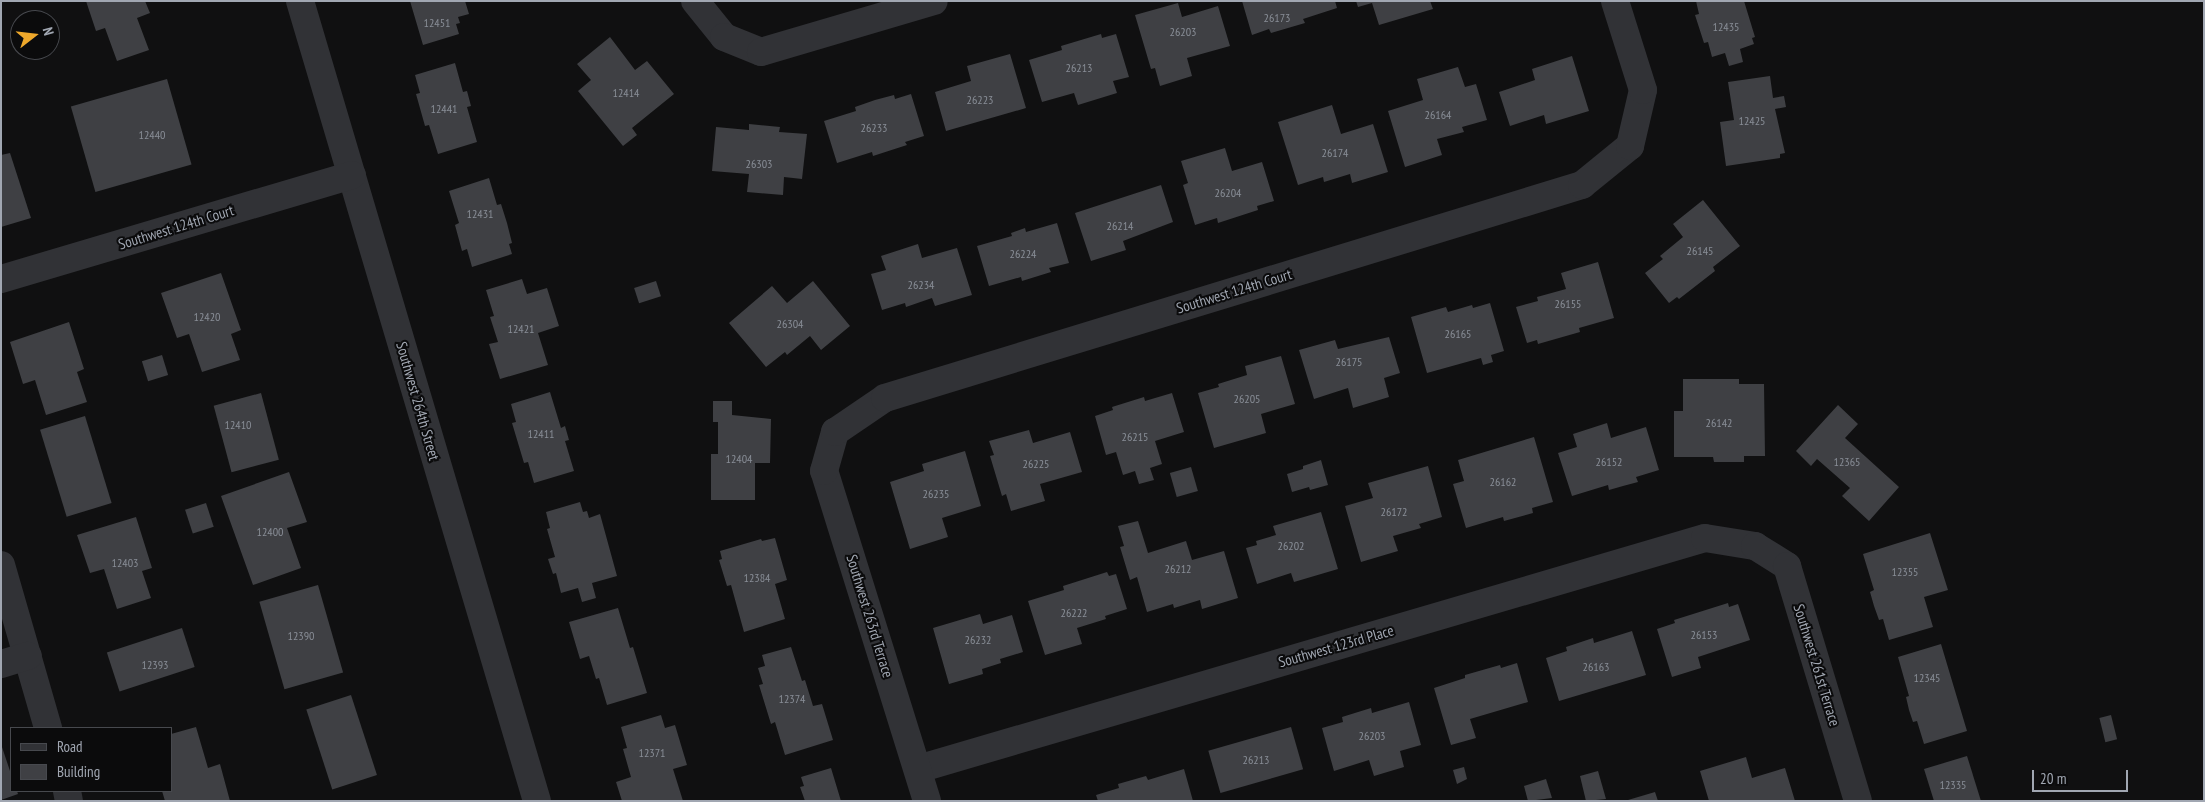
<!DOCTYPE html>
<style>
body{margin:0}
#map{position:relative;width:2205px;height:802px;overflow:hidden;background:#101011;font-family:"PT Sans Narrow",sans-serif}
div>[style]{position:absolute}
.building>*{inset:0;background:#3f4044;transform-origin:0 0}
.minor>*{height:28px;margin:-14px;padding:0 14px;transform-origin:14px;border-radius:14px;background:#313236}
span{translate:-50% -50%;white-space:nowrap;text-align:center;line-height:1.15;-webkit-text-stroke:4px #0b0b0c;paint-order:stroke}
.number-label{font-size:12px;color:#888d96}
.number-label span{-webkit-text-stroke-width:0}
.street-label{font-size:15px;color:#a1a7b2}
.frame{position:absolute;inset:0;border:2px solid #a1a7b2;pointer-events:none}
.legend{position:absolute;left:10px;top:727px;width:162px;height:65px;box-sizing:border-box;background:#0b0b0c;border:1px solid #47494e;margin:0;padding:6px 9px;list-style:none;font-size:15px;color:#a1a7b2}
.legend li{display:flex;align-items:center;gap:10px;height:25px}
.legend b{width:25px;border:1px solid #47494e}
.north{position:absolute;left:10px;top:10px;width:50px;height:50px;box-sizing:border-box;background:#0b0b0c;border:1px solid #47494e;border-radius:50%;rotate:74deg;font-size:14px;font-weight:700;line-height:20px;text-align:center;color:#a1a7b2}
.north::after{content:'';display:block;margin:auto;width:18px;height:22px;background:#eea82b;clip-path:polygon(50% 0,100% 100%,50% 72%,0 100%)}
.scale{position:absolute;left:2032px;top:770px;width:96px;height:22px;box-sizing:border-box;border:2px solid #a1a7b2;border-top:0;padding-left:6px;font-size:15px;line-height:18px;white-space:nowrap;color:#a1a7b2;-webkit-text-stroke:4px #0b0b0c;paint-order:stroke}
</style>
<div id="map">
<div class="building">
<div style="clip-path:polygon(86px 1px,145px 1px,150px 13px,137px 18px,149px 50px,117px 61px,105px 28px,96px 31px)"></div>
<div style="clip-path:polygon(410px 1px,465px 1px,469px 14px,458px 17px,460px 23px,456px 24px,459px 34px,423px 45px)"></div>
<div style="clip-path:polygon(1242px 1px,1335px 1px,1337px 8px,1303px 19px,1305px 23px,1271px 33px,1269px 29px,1252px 35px)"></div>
<div style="clip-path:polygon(1356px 1px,1430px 1px,1433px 9px,1379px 25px,1372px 3px,1358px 7px)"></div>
<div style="clip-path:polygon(1696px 1px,1744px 1px,1755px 37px,1752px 38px,1754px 44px,1740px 49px,1743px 62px,1729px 66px,1725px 53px,1712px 57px,1708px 42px,1704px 43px,1695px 15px,1699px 14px)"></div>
<div style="clip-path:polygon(1178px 3px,1182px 17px,1218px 6px,1230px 46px,1187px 58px,1192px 76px,1160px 86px,1155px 68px,1151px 69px,1135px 15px)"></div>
<div style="clip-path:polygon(1101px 34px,1102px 38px,1116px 34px,1129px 77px,1113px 81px,1117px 93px,1078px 105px,1074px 93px,1042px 102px,1029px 60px,1062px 50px,1061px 46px)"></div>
<div style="clip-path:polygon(610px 37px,635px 70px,647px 61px,674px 94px,632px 128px,637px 135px,623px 146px,578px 91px,591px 80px,577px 64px)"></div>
<div style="clip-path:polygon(1010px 54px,1026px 108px,946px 131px,935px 92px,971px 81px,967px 66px)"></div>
<div style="clip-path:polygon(1572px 56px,1589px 111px,1546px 124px,1544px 115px,1510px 126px,1499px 92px,1535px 80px,1532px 69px)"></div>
<div style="clip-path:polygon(455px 63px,463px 92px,467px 91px,471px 106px,467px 107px,477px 142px,438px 154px,429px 125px,425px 126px,416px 94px,420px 93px,415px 75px)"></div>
<div style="clip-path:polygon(1458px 67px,1465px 87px,1476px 84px,1487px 120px,1462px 127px,1464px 132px,1437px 139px,1442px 155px,1405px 167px,1388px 111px,1423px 100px,1417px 79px)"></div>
<div style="clip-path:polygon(1770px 76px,1773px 98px,1784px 96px,1786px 107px,1775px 109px,1785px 153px,1780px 154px,1780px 158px,1726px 166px,1720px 122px,1734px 120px,1728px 82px)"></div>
<div style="left:167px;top:79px;width:89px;height:100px;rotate:74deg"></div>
<div style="clip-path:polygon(911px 94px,924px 136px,905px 142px,907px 145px,873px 156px,872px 152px,837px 163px,824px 121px,856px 111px,855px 107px,875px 100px,894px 95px,895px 99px)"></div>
<div style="clip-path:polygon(1332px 105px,1341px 134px,1373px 124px,1388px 172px,1352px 183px,1350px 174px,1324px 182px,1323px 177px,1298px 185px,1278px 122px)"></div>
<div style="clip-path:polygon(749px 124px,780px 127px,779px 132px,807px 134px,802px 179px,784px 177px,783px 195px,747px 192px,749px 174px,712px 171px,716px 127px,749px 130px)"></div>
<div style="clip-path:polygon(1225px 148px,1232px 171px,1262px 162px,1274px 201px,1257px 206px,1258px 210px,1218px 223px,1217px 218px,1195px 225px,1183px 185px,1188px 183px,1181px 161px)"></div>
<div style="clip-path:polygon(10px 153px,31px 218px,1px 227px,1px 155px)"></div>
<div style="clip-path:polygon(489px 178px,497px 205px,501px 204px,507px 223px,512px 243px,509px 244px,512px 254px,472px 267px,467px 249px,462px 251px,455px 225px,459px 223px,449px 191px)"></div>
<div style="clip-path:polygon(1161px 185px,1173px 222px,1123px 241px,1126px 250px,1091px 261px,1075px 213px)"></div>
<div style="clip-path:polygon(1703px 200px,1740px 246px,1713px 267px,1715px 271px,1679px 299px,1677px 297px,1669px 303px,1645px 273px,1663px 259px,1660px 256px,1683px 237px,1673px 224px)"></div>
<div style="clip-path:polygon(1057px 223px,1069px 263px,1049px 268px,1051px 272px,1022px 281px,1021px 277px,989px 286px,977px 246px,1012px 236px,1011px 233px,1025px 228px,1026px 232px)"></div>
<div style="clip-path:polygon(918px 244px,922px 258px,957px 248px,972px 295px,935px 306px,932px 298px,906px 307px,905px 303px,882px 310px,871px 274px,886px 270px,881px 256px)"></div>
<div style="clip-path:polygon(1598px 262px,1614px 318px,1579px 328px,1580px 332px,1538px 344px,1537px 340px,1527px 343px,1516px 307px,1538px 301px,1537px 297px,1566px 289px,1561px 273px)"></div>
<div style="clip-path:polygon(221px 273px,241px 330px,231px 334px,240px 360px,202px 372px,189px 334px,177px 338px,161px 293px)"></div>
<div style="clip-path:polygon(522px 279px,527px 294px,547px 288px,559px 326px,538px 333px,548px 365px,500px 379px,489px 344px,498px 342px,490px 317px,494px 316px,486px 290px)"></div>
<div style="left:656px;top:281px;width:16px;height:23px;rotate:72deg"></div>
<div style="clip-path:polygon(813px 281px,850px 326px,821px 350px,810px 336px,787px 355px,785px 352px,766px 367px,729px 323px,772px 286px,787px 303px)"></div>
<div style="clip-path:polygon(1490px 303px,1504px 351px,1491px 355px,1493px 362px,1483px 365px,1481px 358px,1427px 373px,1411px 317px,1446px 307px,1448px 312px,1472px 305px,1473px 308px)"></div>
<div style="clip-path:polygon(69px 322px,84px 369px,77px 372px,87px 402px,46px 415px,35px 380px,23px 384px,10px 342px)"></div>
<div style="clip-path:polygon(1389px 337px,1400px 373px,1384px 378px,1389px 397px,1353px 408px,1348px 388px,1314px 399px,1299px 350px,1335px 340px,1338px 349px)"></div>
<div style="left:162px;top:355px;width:21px;height:21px;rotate:73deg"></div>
<div style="clip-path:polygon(1281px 356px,1295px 404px,1261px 414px,1266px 433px,1214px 448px,1198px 393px,1219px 387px,1218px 384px,1247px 375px,1245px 366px)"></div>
<div style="clip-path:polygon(1683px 379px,1739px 379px,1739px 384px,1764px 384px,1765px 456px,1744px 456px,1744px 462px,1714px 462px,1713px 457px,1674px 457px,1674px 411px,1683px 411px)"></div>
<div style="clip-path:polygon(550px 392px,561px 428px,565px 426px,569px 440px,565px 441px,574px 471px,534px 483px,528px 462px,524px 463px,512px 423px,516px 422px,511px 404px)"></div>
<div style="left:261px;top:393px;width:69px;height:49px;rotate:75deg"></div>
<div style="clip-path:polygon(1172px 393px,1184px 432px,1155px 441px,1162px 464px,1150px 468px,1154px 480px,1139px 484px,1135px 471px,1123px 475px,1116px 452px,1106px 455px,1095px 416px,1113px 410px,1112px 407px,1144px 397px,1145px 401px)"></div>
<div style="clip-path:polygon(713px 401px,732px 401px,732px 415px,771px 419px,770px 463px,755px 463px,755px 500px,711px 500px,711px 454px,718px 454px,718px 422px,713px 422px)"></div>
<div style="clip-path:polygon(1838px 405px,1858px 424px,1845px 438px,1899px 487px,1869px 521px,1842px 496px,1850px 488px,1817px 459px,1811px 466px,1796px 451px)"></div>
<div style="left:85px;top:416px;width:91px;height:47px;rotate:73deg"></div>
<div style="clip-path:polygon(1607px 423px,1611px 438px,1646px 427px,1659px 470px,1636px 477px,1638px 482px,1623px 486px,1609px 490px,1608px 485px,1572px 496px,1558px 453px,1577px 447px,1573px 434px)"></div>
<div style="clip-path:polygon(1029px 430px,1033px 443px,1070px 432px,1082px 472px,1040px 484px,1045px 501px,1011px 511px,1006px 494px,1002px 496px,990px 456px,994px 455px,989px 441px)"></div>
<div style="clip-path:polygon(1534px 437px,1553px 502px,1532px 508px,1533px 513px,1504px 521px,1503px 517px,1466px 528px,1453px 484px,1464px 481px,1458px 460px)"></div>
<div style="clip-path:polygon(965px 451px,981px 506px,942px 518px,948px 537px,910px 549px,890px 482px,924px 471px,922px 464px)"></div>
<div style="clip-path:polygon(1321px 460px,1328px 485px,1310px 490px,1309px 487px,1292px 492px,1287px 474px,1303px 469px,1303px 466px)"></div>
<div style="clip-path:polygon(1428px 466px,1442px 517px,1419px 524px,1421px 528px,1393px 536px,1398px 551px,1361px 562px,1345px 506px,1373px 498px,1368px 483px)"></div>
<div style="left:1191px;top:467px;width:25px;height:22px;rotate:74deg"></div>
<div style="clip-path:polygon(289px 472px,307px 522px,287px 528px,301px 568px,253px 585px,221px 496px)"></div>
<div style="clip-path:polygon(580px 502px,583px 512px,587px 511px,589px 518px,600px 514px,617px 576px,592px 583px,596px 598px,582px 602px,578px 588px,561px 593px,556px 573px,553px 574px,548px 559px,555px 557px,547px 529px,550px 528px,546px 512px)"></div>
<div style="left:206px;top:503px;width:25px;height:22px;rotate:72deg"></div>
<div style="clip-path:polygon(1321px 512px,1338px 569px,1294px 582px,1291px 573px,1257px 584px,1246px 548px,1257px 545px,1256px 541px,1276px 535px,1273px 526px)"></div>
<div style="clip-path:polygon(136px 517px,152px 568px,142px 571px,151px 598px,117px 609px,104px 569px,90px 573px,77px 535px)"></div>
<div style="clip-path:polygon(1138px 521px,1148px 553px,1186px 541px,1192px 560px,1224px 551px,1238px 598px,1202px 609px,1200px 600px,1174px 608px,1173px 604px,1147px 612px,1137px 577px,1130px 580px,1120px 547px,1124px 546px,1118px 526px)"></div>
<div style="clip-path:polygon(1930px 533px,1948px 590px,1924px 597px,1933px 627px,1889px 640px,1883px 619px,1879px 620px,1874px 606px,1870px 592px,1874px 590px,1863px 554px)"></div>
<div style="clip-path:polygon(775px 538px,787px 580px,775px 584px,785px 619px,744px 632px,731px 585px,727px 586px,719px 560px,722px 559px,720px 551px,761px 539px,762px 541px)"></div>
<div style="clip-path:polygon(1107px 572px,1109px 576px,1116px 574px,1127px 609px,1105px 616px,1106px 619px,1077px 628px,1082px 644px,1045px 655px,1028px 601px,1064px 590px,1063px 586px)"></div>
<div style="left:318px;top:585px;width:91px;height:61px;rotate:74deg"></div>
<div style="clip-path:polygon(1728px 603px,1729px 607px,1738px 604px,1750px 640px,1698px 657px,1701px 668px,1672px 677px,1657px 629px,1675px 623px,1674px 620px)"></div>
<div style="clip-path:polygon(618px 608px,630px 648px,633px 647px,647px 693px,607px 705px,599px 678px,596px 679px,589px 656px,580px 659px,569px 622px)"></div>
<div style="clip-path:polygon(980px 614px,983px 624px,1012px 615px,1023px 652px,1000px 659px,1001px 663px,982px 669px,983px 674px,949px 684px,933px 628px)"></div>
<div style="left:182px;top:628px;width:41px;height:79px;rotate:72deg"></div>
<div style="clip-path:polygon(1632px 631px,1646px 675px,1559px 701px,1546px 658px,1567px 651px,1566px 647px,1593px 638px,1594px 643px)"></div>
<div style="clip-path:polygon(1941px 644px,1967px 731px,1924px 744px,1917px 721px,1913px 722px,1909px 710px,1906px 697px,1909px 696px,1898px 657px)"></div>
<div style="clip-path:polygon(791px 647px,802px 681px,805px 680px,813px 706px,822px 704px,833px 740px,785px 755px,775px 722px,771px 724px,759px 685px,763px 684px,758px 668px,765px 666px,762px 655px)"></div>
<div style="clip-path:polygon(1517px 663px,1528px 702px,1470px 719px,1476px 738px,1451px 745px,1434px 688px,1465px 678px,1465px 675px,1500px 665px,1501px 668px)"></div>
<div style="left:351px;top:695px;width:84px;height:47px;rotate:72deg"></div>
<div style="clip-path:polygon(1409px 702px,1421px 745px,1400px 751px,1404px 767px,1374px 776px,1369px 760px,1334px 771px,1322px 728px,1343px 722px,1342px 717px,1371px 708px,1372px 713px)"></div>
<div style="clip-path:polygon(661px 715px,665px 728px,675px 725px,687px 765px,673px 769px,683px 801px,622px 801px,616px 782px,631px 777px,623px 749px,627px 748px,621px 727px)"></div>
<div style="left:2111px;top:715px;width:25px;height:12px;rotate:76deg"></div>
<div style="clip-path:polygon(196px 727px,208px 768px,220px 764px,230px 801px,165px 801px,162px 791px,171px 791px,171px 734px)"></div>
<div style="left:1291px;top:727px;width:44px;height:86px;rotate:74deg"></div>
<div style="clip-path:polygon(1px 744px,11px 774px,11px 791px,17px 791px,18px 794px,1px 800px)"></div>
<div style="clip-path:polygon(1967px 756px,1981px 801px,1934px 801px,1924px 769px)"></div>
<div style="clip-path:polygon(1746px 757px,1752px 778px,1785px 768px,1795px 801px,1709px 801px,1700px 771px)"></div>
<div style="clip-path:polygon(1464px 767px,1467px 779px,1457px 784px,1453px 770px)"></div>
<div style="clip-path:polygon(831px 768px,841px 801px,805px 801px,800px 787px,804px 786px,801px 777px)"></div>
<div style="clip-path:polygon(1184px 769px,1193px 801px,1098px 801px,1096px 795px,1119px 788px,1118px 784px,1146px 776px,1148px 780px)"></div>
<div style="clip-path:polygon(1598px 771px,1606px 799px,1586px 801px,1580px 776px)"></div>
<div style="clip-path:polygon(1546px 779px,1552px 798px,1528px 801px,1524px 786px)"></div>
<div style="clip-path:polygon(1655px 792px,1658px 801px,1628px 801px,1628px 800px)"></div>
</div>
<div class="minor">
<div style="left:300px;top:1px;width:834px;rotate:73.5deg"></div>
<div style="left:695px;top:1px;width:46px;rotate:51.1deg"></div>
<div style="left:724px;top:37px;width:40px;rotate:22deg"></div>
<div style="left:761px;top:52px;width:180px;rotate:-16.4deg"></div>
<div style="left:1px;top:279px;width:366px;rotate:-16.5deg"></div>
<div style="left:1px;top:565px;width:170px;rotate:73.9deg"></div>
<div style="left:1px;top:664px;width:28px;rotate:-17deg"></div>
<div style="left:918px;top:769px;width:820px;rotate:-16.36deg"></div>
<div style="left:1705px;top:538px;width:51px;rotate:9.1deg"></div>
<div style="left:1755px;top:546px;width:38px;rotate:32deg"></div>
<div style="left:1787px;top:566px;width:245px;rotate:73.2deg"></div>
<div style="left:67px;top:791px;width:10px;rotate:79deg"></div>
<div style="left:927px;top:801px;width:346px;rotate:-107.3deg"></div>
<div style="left:824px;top:471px;width:41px;rotate:-74.2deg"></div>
<div style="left:835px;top:432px;width:60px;rotate:-34.2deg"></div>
<div style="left:885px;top:398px;width:729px;rotate:-16.99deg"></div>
<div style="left:1582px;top:185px;width:62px;rotate:-39.1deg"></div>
<div style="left:1630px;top:146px;width:57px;rotate:-76.9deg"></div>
<div style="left:1643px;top:90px;width:93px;rotate:-107.5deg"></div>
</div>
<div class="number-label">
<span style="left:1277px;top:18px">26173</span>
<span style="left:437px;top:23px">12451</span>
<span style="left:1726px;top:27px">12435</span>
<span style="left:1183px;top:32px">26203</span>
<span style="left:1079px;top:68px">26213</span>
<span style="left:626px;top:93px">12414</span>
<span style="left:980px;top:100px">26223</span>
<span style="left:444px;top:109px">12441</span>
<span style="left:1438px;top:115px">26164</span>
<span style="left:1752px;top:121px">12425</span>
<span style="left:874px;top:128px">26233</span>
<span style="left:152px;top:135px">12440</span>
<span style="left:1335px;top:153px">26174</span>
<span style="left:759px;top:164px">26303</span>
<span style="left:1228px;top:193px">26204</span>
<span style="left:480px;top:214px">12431</span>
<span style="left:1120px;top:226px">26214</span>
<span style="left:1700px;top:251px">26145</span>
<span style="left:1023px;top:254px">26224</span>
<span style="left:921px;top:285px">26234</span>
<span style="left:1568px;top:304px">26155</span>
<span style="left:207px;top:317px">12420</span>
<span style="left:790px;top:324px">26304</span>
<span style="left:521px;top:329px">12421</span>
<span style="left:1458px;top:334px">26165</span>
<span style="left:1349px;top:362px">26175</span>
<span style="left:1247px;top:399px">26205</span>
<span style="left:1719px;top:423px">26142</span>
<span style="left:238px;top:425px">12410</span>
<span style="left:541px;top:434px">12411</span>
<span style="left:1135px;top:437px">26215</span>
<span style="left:739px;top:459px">12404</span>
<span style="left:1609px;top:462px">26152</span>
<span style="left:1847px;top:462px">12365</span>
<span style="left:1036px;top:464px">26225</span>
<span style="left:1503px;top:482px">26162</span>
<span style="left:936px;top:494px">26235</span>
<span style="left:1394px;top:512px">26172</span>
<span style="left:270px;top:532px">12400</span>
<span style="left:1291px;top:546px">26202</span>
<span style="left:125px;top:563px">12403</span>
<span style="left:1178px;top:569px">26212</span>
<span style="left:1905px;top:572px">12355</span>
<span style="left:757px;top:578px">12384</span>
<span style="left:1074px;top:613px">26222</span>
<span style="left:1704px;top:635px">26153</span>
<span style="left:301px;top:636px">12390</span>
<span style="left:978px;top:640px">26232</span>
<span style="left:155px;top:665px">12393</span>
<span style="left:1596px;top:667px">26163</span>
<span style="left:1927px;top:678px">12345</span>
<span style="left:792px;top:699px">12374</span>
<span style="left:1372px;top:736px">26203</span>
<span style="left:652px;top:753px">12371</span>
<span style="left:1256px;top:760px">26213</span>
<span style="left:1953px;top:785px">12335</span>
</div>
<div class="street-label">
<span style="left:176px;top:227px;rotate:-17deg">Southwest 124th Court</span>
<span style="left:1234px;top:291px;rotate:-17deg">Southwest 124th Court</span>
<span style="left:418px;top:401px;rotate:74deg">Southwest 264th Street</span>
<span style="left:870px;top:616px;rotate:73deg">Southwest 263rd Terrace</span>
<span style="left:1336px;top:646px;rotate:-16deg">Southwest 123rd Place</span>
<span style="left:1817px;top:665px;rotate:73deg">Southwest 261st Terrace</span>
</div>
<div class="frame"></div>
<ul class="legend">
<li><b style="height:6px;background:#313236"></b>Road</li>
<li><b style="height:14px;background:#3f4044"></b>Building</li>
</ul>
<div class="north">N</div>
<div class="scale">20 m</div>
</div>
